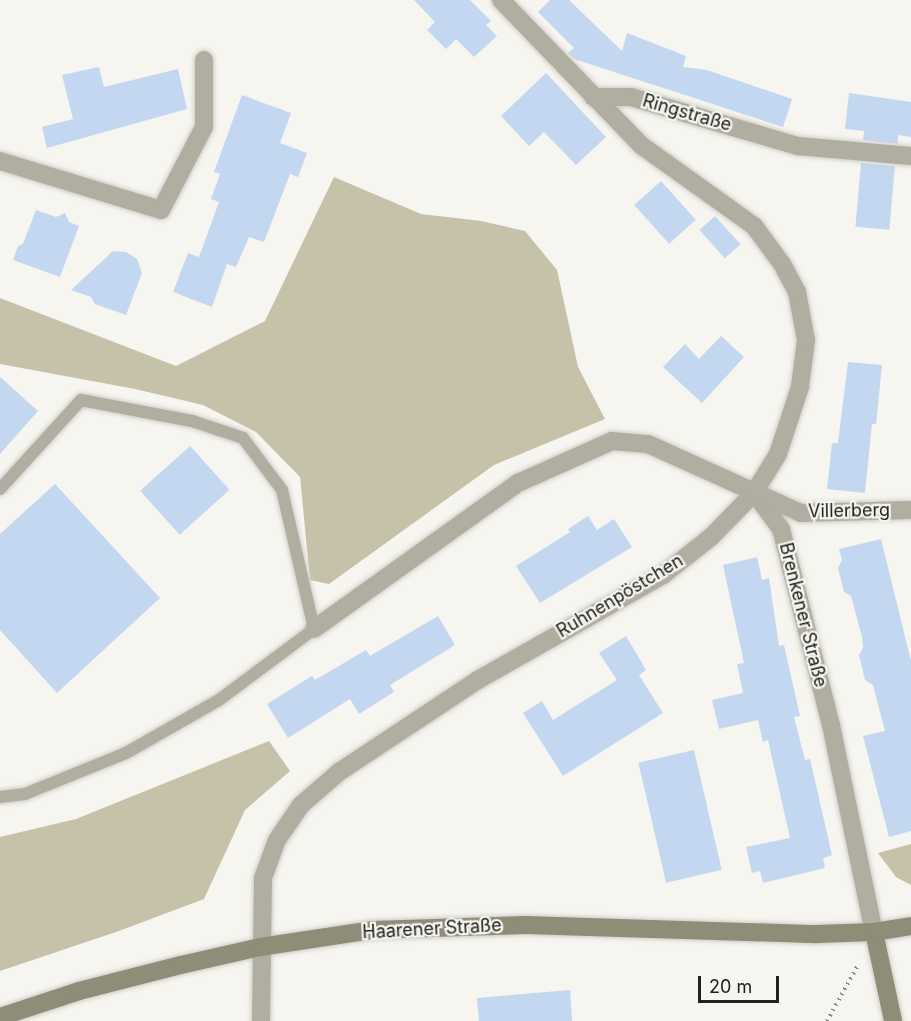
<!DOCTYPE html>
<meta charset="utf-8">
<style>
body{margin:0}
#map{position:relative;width:911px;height:1021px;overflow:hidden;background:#f6f5ef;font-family:Inter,sans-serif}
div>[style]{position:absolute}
.green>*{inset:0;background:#c6c2a9}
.building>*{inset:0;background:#c3d7f1;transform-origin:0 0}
.path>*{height:4px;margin-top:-2px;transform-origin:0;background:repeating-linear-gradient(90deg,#82827e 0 1.5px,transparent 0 6px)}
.roads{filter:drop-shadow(0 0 2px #cfcfc9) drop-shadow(0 0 2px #cfcfc9)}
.lane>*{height:12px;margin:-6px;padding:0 6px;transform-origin:6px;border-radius:6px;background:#b0aea1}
.street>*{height:18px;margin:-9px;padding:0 9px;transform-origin:9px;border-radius:9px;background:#b0aea1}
.secondary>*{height:18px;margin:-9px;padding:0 9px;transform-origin:9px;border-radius:9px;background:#8f8c78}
span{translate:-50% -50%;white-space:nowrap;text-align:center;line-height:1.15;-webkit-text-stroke:4.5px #f6f5ef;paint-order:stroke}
.street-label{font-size:18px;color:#20201e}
.scale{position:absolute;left:698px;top:976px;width:81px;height:27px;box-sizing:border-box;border:3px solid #20201e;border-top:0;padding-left:8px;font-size:18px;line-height:21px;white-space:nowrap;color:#20201e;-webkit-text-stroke:4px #f6f5ef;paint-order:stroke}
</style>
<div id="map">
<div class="green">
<div style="clip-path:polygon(334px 177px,421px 214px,481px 221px,525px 231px,557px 270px,578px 367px,605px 419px,494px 465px,329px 584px,310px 580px,300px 477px,256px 432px,203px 405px,135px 389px,0 364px,0 298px,176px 366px,265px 321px)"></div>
<div style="clip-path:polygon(269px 741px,290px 771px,245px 810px,204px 899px,119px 931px,0 971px,0 837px,76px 819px)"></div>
<div style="clip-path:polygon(911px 844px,911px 885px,896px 877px,878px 853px)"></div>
</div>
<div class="building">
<div style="clip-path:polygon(414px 0,470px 0,491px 21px,486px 25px,497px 36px,474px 57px,456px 39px,446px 49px,427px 30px,435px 22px)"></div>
<div style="clip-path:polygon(550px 0,569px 0,622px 51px,627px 33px,686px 56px,683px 67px,707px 70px,792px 99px,783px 127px,574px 59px,568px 53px,574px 48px,538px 12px)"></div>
<div style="clip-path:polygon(99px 67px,104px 87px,178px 69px,187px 109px,47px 148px,42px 127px,73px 119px,62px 75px)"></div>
<div style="clip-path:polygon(546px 73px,606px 137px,576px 165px,544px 132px,529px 146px,501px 116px)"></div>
<div style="clip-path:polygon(849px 93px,911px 102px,911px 137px,898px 135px,898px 144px,863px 140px,864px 131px,845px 129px)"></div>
<div style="clip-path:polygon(242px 95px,291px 113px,280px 143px,307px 153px,298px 177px,290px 174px,264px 242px,249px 237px,236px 267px,227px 264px,212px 307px,173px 292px,188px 253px,199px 257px,219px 202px,211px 199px,220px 174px,214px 172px)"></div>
<div style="left:861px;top:163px;width:34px;height:64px;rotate:5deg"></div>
<div style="left:661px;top:181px;width:52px;height:36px;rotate:48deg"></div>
<div style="clip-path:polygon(36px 210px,56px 217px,65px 213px,69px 222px,79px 226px,60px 277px,13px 260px,18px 246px,23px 244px)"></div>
<div style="left:715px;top:216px;width:38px;height:21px;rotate:48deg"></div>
<div style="clip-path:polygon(113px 251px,126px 252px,137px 259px,142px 273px,126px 315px,95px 304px,91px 297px,71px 290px)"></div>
<div style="clip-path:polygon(721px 336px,744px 357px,702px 403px,663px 367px,685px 344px,699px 359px)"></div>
<div style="clip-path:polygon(848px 362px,882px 365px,876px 424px,872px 424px,865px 493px,827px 489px,832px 443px,838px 443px)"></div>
<div style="clip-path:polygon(0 377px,38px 411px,0 454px)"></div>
<div style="left:190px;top:446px;width:59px;height:67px;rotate:48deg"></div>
<div style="clip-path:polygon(55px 484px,160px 598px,57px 693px,0 630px,0 534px)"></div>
<div style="clip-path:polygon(588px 516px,597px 530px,614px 519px,632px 547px,540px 603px,516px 566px,570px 532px,568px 529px)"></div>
<div style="clip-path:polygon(881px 539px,911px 661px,911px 831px,889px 837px,863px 736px,885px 731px,873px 685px,865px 680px,859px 655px,863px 648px,862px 637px,851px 596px,844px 592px,838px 568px,842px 560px,839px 549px)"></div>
<div style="clip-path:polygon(757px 557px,762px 580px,769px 578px,779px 646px,784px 645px,800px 716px,794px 717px,805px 760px,810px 759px,832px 855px,823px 858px,825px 868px,763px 883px,760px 871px,752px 873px,746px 847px,790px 838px,768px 740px,763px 742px,758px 720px,719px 729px,712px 700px,743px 693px,737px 664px,744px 663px,723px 565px)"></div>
<div style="clip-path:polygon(438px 616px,455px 645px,390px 685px,394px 692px,359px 714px,350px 699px,288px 738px,267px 704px,312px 676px,315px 680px,366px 650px,370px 656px)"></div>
<div style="clip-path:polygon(626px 636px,646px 670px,639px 675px,663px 713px,563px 776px,523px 713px,542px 701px,553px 720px,617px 680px,599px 653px)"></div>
<div style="left:694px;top:750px;width:123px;height:57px;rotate:77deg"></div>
<div style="clip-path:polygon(570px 990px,572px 1021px,479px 1021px,477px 998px)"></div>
</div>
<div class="path">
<div style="left:827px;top:1021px;width:64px;rotate:-61deg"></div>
</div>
<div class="roads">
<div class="lane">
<div style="left:0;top:489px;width:120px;rotate:-47.7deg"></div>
<div style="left:81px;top:400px;width:113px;rotate:10.7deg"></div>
<div style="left:192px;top:421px;width:54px;rotate:18.4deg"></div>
<div style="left:243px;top:438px;width:65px;rotate:53.1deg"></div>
<div style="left:282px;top:490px;width:143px;rotate:77deg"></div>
<div style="left:314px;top:629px;width:119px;rotate:143.2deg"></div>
<div style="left:219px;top:700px;width:107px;rotate:150.3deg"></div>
<div style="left:126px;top:753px;width:109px;rotate:157.9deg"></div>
<div style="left:25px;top:794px;width:25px;rotate:173deg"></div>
</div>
<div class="street">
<div style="left:593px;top:97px;width:38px"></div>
<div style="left:631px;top:97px;width:174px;rotate:16.4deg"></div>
<div style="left:798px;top:146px;width:113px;rotate:5.1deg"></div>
<div style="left:0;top:161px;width:168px;rotate:16.9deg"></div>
<div style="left:161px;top:210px;width:93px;rotate:-62.6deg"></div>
<div style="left:204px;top:127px;width:67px;rotate:-90deg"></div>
<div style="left:755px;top:494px;width:44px;rotate:53.4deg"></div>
<div style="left:781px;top:529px;width:202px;rotate:75.7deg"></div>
<div style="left:831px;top:725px;width:211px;rotate:78.3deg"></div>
<div style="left:314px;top:629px;width:251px;rotate:-35.6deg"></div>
<div style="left:518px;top:483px;width:103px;rotate:-24.1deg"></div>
<div style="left:612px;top:441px;width:36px;rotate:5deg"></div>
<div style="left:648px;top:444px;width:168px;rotate:24.3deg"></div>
<div style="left:801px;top:513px;width:110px;rotate:-1.6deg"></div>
<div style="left:261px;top:1021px;width:143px;rotate:-89.2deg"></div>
<div style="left:263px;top:878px;width:40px;rotate:-69.8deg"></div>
<div style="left:277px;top:840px;width:42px;rotate:-55.6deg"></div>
<div style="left:301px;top:805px;width:50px;rotate:-41deg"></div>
<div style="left:339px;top:772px;width:167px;rotate:-33.5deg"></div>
<div style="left:478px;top:680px;width:213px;rotate:-29.6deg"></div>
<div style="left:663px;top:575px;width:61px;rotate:-38.4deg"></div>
<div style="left:711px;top:537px;width:62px;rotate:-45.7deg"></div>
<div style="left:754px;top:493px;width:46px;rotate:-58.4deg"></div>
<div style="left:778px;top:454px;width:71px;rotate:-71.8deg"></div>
<div style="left:800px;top:387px;width:47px;rotate:-82.7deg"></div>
<div style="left:806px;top:340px;width:49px;rotate:-100.6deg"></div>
<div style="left:797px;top:292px;width:32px;rotate:-118deg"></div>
<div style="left:782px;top:264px;width:47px;rotate:-126.4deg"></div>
<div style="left:754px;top:226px;width:139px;rotate:-144.4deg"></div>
<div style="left:641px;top:145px;width:202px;rotate:-134deg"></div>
</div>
<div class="secondary">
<div style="left:874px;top:932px;width:91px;rotate:77.9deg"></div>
<div style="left:0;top:1017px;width:83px;rotate:-18.2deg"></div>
<div style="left:79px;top:991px;width:105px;rotate:-14.3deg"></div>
<div style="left:181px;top:965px;width:81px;rotate:-12.8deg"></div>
<div style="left:260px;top:947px;width:113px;rotate:-8.6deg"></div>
<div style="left:372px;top:930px;width:154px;rotate:-1.9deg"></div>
<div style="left:526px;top:925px;width:291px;rotate:1.8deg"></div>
<div style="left:817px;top:934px;width:57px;rotate:-2deg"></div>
<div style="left:874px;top:932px;width:37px;rotate:-9deg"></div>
</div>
</div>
<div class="street-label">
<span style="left:687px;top:113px;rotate:16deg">Ringstraße</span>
<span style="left:849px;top:511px;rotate:-1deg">Villerberg</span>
<span style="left:620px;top:596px;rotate:-31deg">Ruhnenpöstchen</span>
<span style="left:803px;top:615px;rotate:76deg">Brenkener Straße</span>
<span style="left:432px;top:929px;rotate:-3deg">Haarener Straße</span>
</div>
<div class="scale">20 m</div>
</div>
